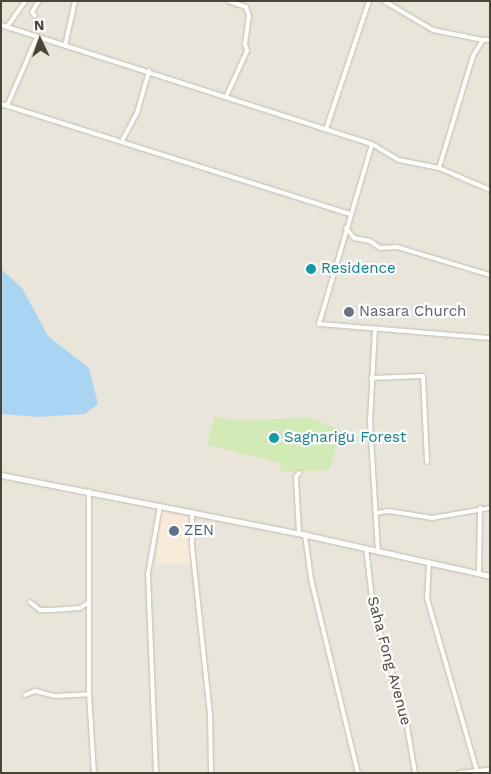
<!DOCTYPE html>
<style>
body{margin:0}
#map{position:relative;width:491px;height:774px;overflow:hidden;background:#f6f3ec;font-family:"Work Sans",sans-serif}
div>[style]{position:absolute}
.residential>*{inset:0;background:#eae5da;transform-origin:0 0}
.commercial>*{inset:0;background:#f7ead8}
.green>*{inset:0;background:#d2eab5}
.water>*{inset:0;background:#a9d4f2}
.roads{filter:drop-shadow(0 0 1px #c2bbae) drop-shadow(0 0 1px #c2bbae)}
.minor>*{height:4px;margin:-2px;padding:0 2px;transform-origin:2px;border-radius:2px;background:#fff}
.tertiary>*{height:5px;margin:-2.5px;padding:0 2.5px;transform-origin:2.5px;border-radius:2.5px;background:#fff}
.dots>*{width:14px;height:14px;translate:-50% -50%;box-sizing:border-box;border:2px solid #fff;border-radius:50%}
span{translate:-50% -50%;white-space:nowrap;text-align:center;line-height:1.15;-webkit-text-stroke:4.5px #fff;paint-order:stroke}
.culture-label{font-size:15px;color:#0d838f}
.left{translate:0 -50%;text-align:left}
.worship-label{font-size:15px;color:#5b616d}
.service-label{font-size:15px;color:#4e5e75}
.street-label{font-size:15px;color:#4b4439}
.frame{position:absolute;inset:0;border:2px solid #4b4439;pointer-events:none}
.north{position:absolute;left:15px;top:15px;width:50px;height:50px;-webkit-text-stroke:4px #fff;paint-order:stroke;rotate:357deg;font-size:14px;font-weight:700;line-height:20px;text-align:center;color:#4b4439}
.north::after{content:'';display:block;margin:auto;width:18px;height:22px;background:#4b4439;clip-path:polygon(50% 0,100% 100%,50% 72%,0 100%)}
</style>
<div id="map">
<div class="residential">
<div style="left:1px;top:1px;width:489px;height:772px"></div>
</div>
<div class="commercial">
<div style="clip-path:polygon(161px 512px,189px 517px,191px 564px,156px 564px)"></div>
</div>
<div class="green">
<div style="clip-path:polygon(214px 417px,241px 421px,307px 417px,341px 430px,330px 470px,281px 472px,280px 463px,207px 445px)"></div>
</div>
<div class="water">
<div style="clip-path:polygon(1px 269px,22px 288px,48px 336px,89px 368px,98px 404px,85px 414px,39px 417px,1px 414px)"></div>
</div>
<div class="roads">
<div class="minor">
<div style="left:384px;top:1px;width:57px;rotate:30.6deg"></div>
<div style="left:433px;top:30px;width:51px;rotate:11.3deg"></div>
<div style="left:35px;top:16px;width:5px;rotate:-127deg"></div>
<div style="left:32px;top:12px;width:13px;rotate:-58deg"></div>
<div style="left:1px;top:25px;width:390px;rotate:17.8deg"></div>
<div style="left:372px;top:144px;width:31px;rotate:31deg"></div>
<div style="left:399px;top:160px;width:41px;rotate:11.3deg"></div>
<div style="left:439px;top:168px;width:56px;rotate:23.3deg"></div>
<div style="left:7px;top:27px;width:32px;rotate:-55deg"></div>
<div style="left:65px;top:46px;width:46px;rotate:-77.5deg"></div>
<div style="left:226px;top:97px;width:51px;rotate:-65.5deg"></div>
<div style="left:247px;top:51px;width:7px;rotate:-106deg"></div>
<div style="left:245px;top:44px;width:28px;rotate:-82deg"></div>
<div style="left:249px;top:16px;width:9px;rotate:-108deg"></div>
<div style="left:246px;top:7px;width:18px;rotate:-161deg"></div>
<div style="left:1px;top:104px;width:365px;rotate:17.5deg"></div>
<div style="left:7px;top:106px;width:73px;rotate:-66.6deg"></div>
<div style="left:326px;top:129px;width:135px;rotate:-71.4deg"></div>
<div style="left:122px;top:141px;width:32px;rotate:-62deg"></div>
<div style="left:137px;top:113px;width:44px;rotate:-74.1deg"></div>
<div style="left:372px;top:144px;width:188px;rotate:106.4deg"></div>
<div style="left:319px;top:324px;width:172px;rotate:4.7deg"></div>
<div style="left:439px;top:168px;width:117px;rotate:-73.1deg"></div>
<div style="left:473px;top:56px;width:19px;rotate:-58deg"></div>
<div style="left:483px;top:40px;width:7px"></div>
<div style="left:346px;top:228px;width:13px;rotate:51deg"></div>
<div style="left:354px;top:238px;width:16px;rotate:11deg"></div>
<div style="left:370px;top:241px;width:12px;rotate:35deg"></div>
<div style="left:380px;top:248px;width:17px;rotate:-3deg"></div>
<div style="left:397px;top:247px;width:97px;rotate:16.8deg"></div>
<div style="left:375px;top:329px;width:92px;rotate:93.1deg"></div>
<div style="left:370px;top:421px;width:130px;rotate:86.5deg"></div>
<div style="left:371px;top:378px;width:52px;rotate:-2.2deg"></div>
<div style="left:423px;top:376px;width:86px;rotate:87.3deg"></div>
<div style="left:89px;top:491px;width:203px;rotate:90deg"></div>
<div style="left:89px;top:694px;width:79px;rotate:86.4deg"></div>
<div style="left:192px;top:512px;width:34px;rotate:90deg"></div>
<div style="left:192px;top:546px;width:169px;rotate:83.9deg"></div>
<div style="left:210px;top:714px;width:59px;rotate:89deg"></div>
<div style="left:376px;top:513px;width:13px;rotate:-9deg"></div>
<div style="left:389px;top:511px;width:44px;rotate:9.2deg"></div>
<div style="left:432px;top:518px;width:59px;rotate:-9.8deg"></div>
<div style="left:299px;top:534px;width:57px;rotate:-93deg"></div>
<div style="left:296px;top:477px;width:5px;rotate:-53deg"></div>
<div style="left:305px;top:535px;width:44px;rotate:82.2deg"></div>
<div style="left:311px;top:579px;width:200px;rotate:76.4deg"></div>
<div style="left:366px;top:548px;width:59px;rotate:83.2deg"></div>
<div style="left:373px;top:607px;width:124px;rotate:74.1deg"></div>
<div style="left:407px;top:726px;width:48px;rotate:80.3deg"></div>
<div style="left:429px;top:563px;width:35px;rotate:93deg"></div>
<div style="left:427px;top:598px;width:180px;rotate:73.9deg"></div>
<div style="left:479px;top:574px;width:66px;rotate:-89.1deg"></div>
<div style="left:30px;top:602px;width:13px;rotate:39deg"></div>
<div style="left:40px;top:610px;width:11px"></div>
<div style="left:51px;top:610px;width:29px;rotate:-4deg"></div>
<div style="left:80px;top:608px;width:11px;rotate:-34deg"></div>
<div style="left:25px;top:695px;width:11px;rotate:-22deg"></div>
<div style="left:35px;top:691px;width:21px;rotate:14deg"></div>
<div style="left:55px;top:696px;width:34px;rotate:-3deg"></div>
<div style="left:156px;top:773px;width:199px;rotate:-92.3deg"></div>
<div style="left:148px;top:574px;width:69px;rotate:-80deg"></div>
<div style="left:459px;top:773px;width:31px;rotate:-6deg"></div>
</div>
<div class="tertiary">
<div style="left:1px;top:475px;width:307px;rotate:11.1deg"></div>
<div style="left:302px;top:534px;width:193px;rotate:12.6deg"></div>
</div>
</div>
<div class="dots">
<div style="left:311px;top:269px;background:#0f9aa8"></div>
<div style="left:349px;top:312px;background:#6b7280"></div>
<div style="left:274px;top:438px;background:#0f9aa8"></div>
<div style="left:174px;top:531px;background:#5c6f8a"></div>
</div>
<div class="culture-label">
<span class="left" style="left:321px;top:269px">Residence</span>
<span class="left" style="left:284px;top:438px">Sagnarigu Forest</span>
</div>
<div class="worship-label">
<span class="left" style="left:359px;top:312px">Nasara Church</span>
</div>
<div class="service-label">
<span class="left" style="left:184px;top:531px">ZEN</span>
</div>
<div class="street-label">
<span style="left:389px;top:661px;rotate:75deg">Saha Fong Avenue</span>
</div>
<div class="frame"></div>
<div class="north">N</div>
</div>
